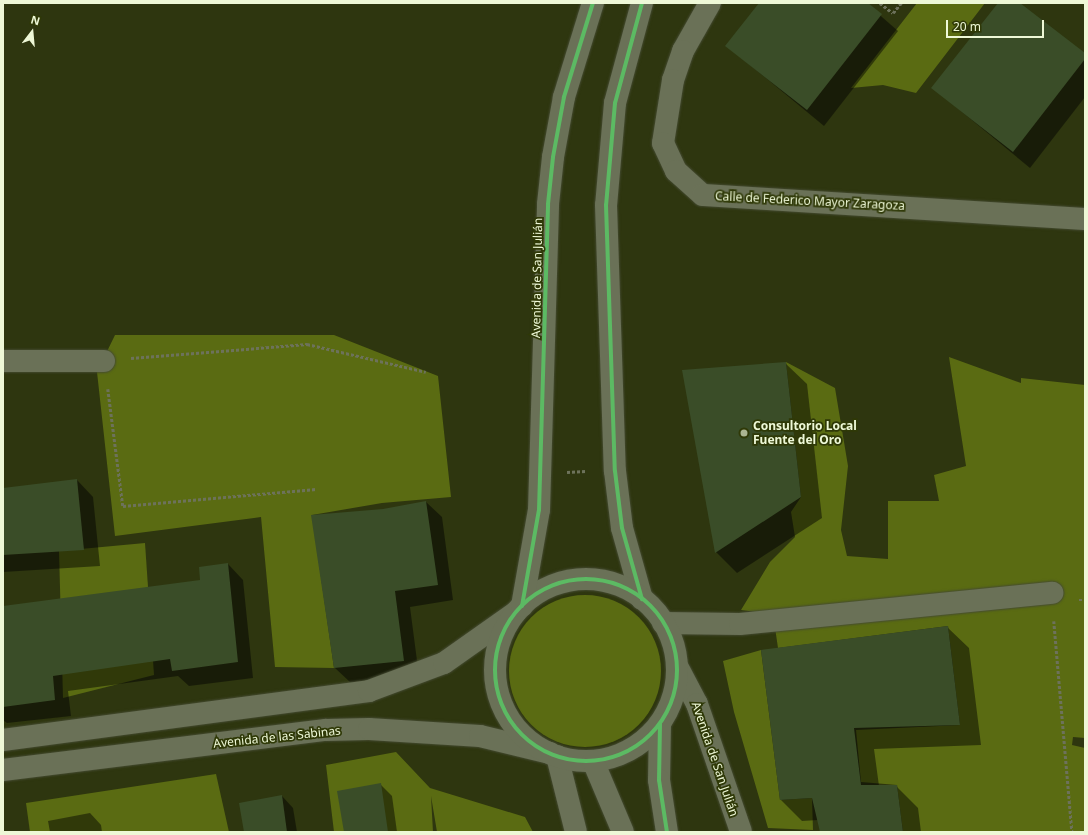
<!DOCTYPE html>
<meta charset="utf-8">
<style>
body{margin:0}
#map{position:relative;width:1088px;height:835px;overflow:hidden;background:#2e360f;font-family:"Noto Sans",sans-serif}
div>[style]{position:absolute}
.green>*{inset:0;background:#5a6b12}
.round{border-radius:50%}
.shadow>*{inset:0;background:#0007}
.building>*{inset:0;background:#3a4d28}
.path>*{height:2.5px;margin-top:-1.25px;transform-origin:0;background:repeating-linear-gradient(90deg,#6d725b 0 3px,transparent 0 5px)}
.roads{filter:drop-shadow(0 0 1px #444a31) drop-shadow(0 0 1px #444a31)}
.street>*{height:22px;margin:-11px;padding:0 11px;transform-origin:11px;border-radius:11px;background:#6a7157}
.secondary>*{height:22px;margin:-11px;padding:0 11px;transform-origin:11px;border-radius:11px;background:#6a7157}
.secondary>.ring{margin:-11px;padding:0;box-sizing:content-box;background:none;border:22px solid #6a7157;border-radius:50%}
.cycleway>*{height:4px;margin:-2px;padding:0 2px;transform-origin:2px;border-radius:2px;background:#5cba63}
.cycleway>.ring{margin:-2px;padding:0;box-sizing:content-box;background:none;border:4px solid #5cba63;border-radius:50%}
.dots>*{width:11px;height:11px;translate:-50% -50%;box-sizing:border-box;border:2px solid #2f3907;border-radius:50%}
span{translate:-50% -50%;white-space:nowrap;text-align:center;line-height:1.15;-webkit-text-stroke:3.5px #2f3907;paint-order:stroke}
.street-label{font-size:12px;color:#eef8d7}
.poi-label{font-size:12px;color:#eef8d7;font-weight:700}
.left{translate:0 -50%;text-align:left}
.frame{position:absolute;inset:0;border:4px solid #eef8d7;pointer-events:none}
.north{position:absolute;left:12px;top:12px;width:40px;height:40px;-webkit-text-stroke:3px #2f3907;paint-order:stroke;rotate:16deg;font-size:11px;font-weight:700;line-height:16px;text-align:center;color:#eef8d7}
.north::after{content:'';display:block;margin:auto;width:14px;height:18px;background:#eef8d7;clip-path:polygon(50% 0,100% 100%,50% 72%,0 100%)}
.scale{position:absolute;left:946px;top:20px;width:98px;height:18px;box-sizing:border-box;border:2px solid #eef8d7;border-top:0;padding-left:5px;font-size:12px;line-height:14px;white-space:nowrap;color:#eef8d7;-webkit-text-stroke:3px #2f3907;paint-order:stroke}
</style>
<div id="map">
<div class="green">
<div style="clip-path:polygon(917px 3px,985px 3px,916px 93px,883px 85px,851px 88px)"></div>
<div style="clip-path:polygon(115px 335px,334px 335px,438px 376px,451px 497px,382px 503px,312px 515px,334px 668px,275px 667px,261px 517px,115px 536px,97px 372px)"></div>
<div style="clip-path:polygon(949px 357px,1021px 383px,1021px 378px,1085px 385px,1085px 738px,1073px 737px,1072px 745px,1085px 748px,1085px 832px,903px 832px,897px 785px,861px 782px,856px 730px,960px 725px,948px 626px,778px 648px,773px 614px,741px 610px,770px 562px,795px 537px,791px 512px,801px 497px,786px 362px,835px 388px,848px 466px,841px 530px,847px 556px,888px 559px,888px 501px,939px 501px,934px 475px,966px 466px)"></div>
<div style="clip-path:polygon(145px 543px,154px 675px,63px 698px,59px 551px)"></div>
<div class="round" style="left:509px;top:595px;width:152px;height:152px"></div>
<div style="clip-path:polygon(761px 650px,780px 800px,812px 798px,813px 830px,768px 828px,734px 712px,723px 661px)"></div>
<div style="clip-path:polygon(396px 752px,430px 788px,525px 817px,533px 832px,437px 832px,431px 796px,433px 832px,334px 832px,326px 765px)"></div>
<div style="clip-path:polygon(216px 774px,229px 832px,30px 832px,26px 803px)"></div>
</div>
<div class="shadow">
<div style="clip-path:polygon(760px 3px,866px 3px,898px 31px,824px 126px,727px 46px)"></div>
<div style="clip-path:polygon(999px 3px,1018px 3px,1085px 55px,1085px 97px,1030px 168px,933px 88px)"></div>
<div style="clip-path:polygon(785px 363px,807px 384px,822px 518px,737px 573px,716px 552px,683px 371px)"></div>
<div style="clip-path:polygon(77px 480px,93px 497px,100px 566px,3px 572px,3px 489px)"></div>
<div style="clip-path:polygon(426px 502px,442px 517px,453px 600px,410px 607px,419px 676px,351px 683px,335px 668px,384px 510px)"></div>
<div style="clip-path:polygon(228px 564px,243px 580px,253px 678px,189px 686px,178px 676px,68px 691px,71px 716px,7px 723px,3px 720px,3px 607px,202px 581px)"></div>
<div style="clip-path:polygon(947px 627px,969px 648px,981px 745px,874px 749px,879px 786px,896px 786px,918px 808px,921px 832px,821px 832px,818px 820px,802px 821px,781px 800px)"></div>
<div style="clip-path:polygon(380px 784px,392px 796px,397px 832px,345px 832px)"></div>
<div style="clip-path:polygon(282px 796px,293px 808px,297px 832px,245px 832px)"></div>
<div style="clip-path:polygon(90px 813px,101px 825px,102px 832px,50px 832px,48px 821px)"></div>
</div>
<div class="building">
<div style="clip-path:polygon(759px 3px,868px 3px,882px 14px,807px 110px,725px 46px)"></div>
<div style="clip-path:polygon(998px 3px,1020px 3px,1085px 53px,1085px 59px,1013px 152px,931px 88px)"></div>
<div style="clip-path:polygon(786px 362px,801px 497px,715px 553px,682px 370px)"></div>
<div style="clip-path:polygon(77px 479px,84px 550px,3px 555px,3px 488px)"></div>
<div style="clip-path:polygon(426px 501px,438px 585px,395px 591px,404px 661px,334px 668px,311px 515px,383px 509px)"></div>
<div style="clip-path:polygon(228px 563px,238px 662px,172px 671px,170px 659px,53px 676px,55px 700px,3px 707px,3px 606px,200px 580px,199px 567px)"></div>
<div style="clip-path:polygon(948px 626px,960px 725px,854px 728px,861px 785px,897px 785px,903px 832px,820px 832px,812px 798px,780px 800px,761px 650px)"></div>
<div style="clip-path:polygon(381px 783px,388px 832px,344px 832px,337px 791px)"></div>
<div style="clip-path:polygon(282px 795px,287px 832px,244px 832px,239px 803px)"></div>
</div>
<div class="path">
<div style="left:880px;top:3px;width:16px;rotate:38deg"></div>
<div style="left:893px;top:13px;width:13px;rotate:-51deg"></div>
<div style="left:131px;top:358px;width:177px;rotate:-4.5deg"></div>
<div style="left:307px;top:344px;width:122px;rotate:13.2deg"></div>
<div style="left:108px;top:389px;width:118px;rotate:82.7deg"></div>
<div style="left:123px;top:506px;width:194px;rotate:-5deg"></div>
<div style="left:567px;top:472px;width:19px;rotate:-3deg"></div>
<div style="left:1079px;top:600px;width:6px"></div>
<div style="left:1054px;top:621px;width:212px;rotate:85.1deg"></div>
</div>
<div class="roads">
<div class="street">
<div style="left:710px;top:3px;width:55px;rotate:119.4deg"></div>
<div style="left:683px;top:51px;width:31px;rotate:109deg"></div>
<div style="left:673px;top:80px;width:64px;rotate:99deg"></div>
<div style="left:663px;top:143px;width:31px;rotate:65deg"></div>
<div style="left:676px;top:171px;width:36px;rotate:42deg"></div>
<div style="left:703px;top:195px;width:383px;rotate:3.6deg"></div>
<div style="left:3px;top:361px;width:101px"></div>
<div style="left:663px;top:623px;width:77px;rotate:0.7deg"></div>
<div style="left:740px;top:624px;width:314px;rotate:-5.7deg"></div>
<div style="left:677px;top:666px;width:43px;rotate:62.2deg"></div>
<div style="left:697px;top:704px;width:135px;rotate:71deg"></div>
<div style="left:3px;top:740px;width:369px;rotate:-7.6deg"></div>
<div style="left:369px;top:691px;width:80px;rotate:-20.5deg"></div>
<div style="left:444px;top:663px;width:87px;rotate:-35.2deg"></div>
<div style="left:557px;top:756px;width:78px;rotate:76deg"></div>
<div style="left:3px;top:770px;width:325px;rotate:-7.1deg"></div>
<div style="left:326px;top:730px;width:43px;rotate:-1.3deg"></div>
<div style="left:369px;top:729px;width:111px;rotate:3.6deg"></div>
<div style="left:480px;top:736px;width:72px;rotate:13.7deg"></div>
</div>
<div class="secondary">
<div style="left:642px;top:3px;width:104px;rotate:105.1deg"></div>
<div style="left:615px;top:103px;width:102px;rotate:95deg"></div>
<div style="left:606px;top:205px;width:266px;rotate:88.1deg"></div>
<div style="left:615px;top:471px;width:57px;rotate:83deg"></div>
<div style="left:622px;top:528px;width:74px;rotate:74.3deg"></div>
<div class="ring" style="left:495px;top:579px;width:160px;height:160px"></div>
<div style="left:522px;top:606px;width:97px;rotate:-80deg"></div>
<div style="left:539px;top:510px;width:306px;rotate:-88.3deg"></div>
<div style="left:548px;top:204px;width:47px;rotate:-83.9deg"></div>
<div style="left:553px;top:157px;width:61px;rotate:-79.6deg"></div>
<div style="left:564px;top:97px;width:98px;rotate:-72.9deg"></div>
<div style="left:660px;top:724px;width:56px;rotate:91deg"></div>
<div style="left:659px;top:780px;width:53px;rotate:81.3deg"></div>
<div style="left:593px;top:761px;width:77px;rotate:67.1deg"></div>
</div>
</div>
<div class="cycleway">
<div style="left:642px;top:3px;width:104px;rotate:105.1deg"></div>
<div style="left:615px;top:103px;width:102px;rotate:95deg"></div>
<div style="left:606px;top:205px;width:266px;rotate:88.1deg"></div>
<div style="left:615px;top:471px;width:57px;rotate:83deg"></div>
<div style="left:622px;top:528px;width:74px;rotate:74.3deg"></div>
<div class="ring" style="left:495px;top:579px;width:178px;height:178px"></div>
<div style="left:522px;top:606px;width:97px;rotate:-80deg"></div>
<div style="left:539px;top:510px;width:306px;rotate:-88.3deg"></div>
<div style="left:548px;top:204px;width:47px;rotate:-83.9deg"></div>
<div style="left:553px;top:157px;width:61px;rotate:-79.6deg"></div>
<div style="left:564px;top:97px;width:98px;rotate:-72.9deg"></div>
<div style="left:660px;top:724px;width:56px;rotate:91deg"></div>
<div style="left:659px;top:780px;width:53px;rotate:81.3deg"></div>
</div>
<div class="dots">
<div style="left:744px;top:433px;background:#abb491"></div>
</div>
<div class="street-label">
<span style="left:810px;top:201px;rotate:3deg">Calle de Federico Mayor Zaragoza</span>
<span style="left:537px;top:278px;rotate:-89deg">Avenida de San Julián</span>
<span style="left:277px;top:737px;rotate:-6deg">Avenida de las Sabinas</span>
<span style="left:715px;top:759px;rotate:71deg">Avenida de San Julián</span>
</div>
<div class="poi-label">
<span class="left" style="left:753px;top:433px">Consultorio Local<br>Fuente del Oro</span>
</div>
<div class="frame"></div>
<div class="north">N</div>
<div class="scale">20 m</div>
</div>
